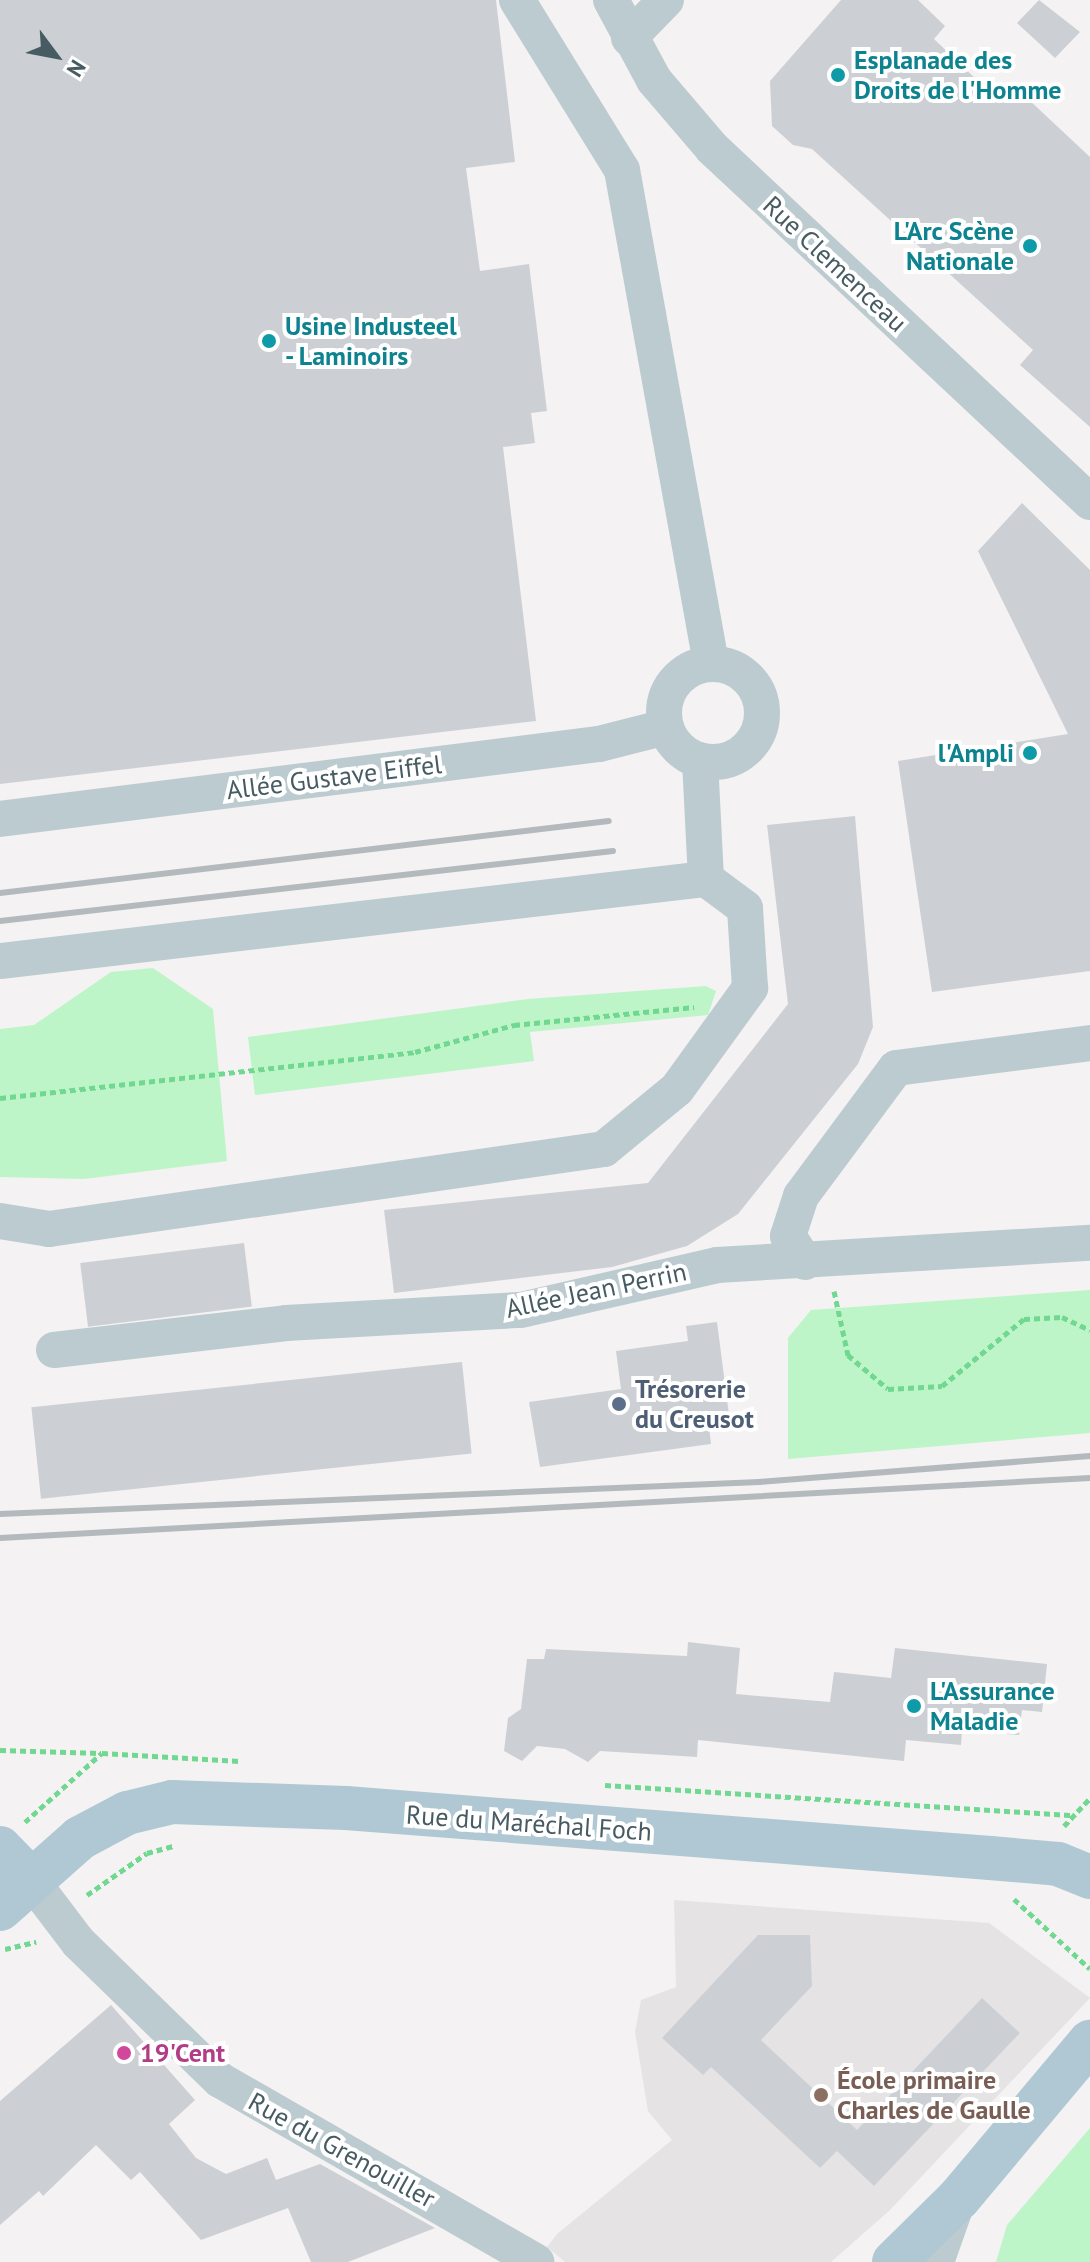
<!DOCTYPE html>
<meta charset="utf-8">
<style>
body{margin:0}
#map{position:relative;width:1090px;height:2262px;overflow:hidden;background:#f4f2f2;font-family:"PT Sans",sans-serif}
div>[style]{position:absolute}
.education>*{inset:0;background:#e6e3e5}
.green>*{inset:0;background:#bdf5c8}
.building>*{inset:0;background:#ccd0d5;transform-origin:0 0}
.path>*{height:5px;margin-top:-2.5px;transform-origin:0;background:repeating-linear-gradient(90deg,#71d891 0 6px,transparent 0 10px)}
.minor>*{height:36px;margin:-18px;padding:0 18px;transform-origin:18px;border-radius:18px;background:#bccbd0}
.minor>.ring{margin:-18px;padding:0;box-sizing:content-box;background:none;border:36px solid #bccbd0;border-radius:50%}
.major>*{height:44px;margin:-22px;padding:0 22px;transform-origin:22px;border-radius:22px;background:#afc8d3}
.rail>*{height:6px;margin:-3px;padding:0 3px;transform-origin:3px;border-radius:3px;background:#b3b9bd}
.dots>*{width:22px;height:22px;translate:-50% -50%;box-sizing:border-box;border:4px solid #fff;border-radius:50%}
span{translate:-50% -50%;white-space:nowrap;text-align:center;line-height:1.15;-webkit-text-stroke:8px #fff;paint-order:stroke}
.culture-label{font-size:26px;color:#0d838f;font-weight:700}
.left{translate:0 -50%;text-align:left}
.right{translate:-100% -50%;text-align:right}
.street-label{font-size:26px;color:#475b62}
.service-label{font-size:26px;color:#4e5e75;font-weight:700}
.hotel-label{font-size:26px;color:#b23c85;font-weight:700}
.education-label{font-size:26px;color:#785e54;font-weight:700}
.north{position:absolute;left:16px;top:16px;width:80px;height:80px;-webkit-text-stroke:6px #fff;paint-order:stroke;rotate:122deg;font-size:22px;font-weight:700;line-height:32px;text-align:center;color:#475b62}
.north::after{content:'';display:block;margin:auto;width:28px;height:36px;background:#475b62;clip-path:polygon(50% 0,100% 100%,50% 72%,0 100%)}
</style>
<div id="map">
<div class="education">
<div style="clip-path:polygon(674px 1900px,989px 1923px,1090px 1998px,890px 2210px,831px 2262px,565px 2262px,547px 2247px,557px 2234px,672px 2140px,648px 2111px,635px 2032px,641px 2000px,676px 1987px)"></div>
</div>
<div class="green">
<div style="clip-path:polygon(153px 968px,213px 1009px,227px 1161px,84px 1179px,0 1177px,0 1029px,34px 1025px,111px 972px)"></div>
<div style="clip-path:polygon(706px 986px,716px 991px,708px 1015px,530px 1032px,534px 1061px,255px 1095px,248px 1037px,528px 999px)"></div>
<div style="clip-path:polygon(1090px 1290px,1090px 1433px,788px 1459px,788px 1338px,811px 1310px)"></div>
<div style="clip-path:polygon(1090px 2128px,1090px 2262px,996px 2262px,1007px 2225px)"></div>
</div>
<div class="building">
<div style="clip-path:polygon(0 0,496px 0,515px 162px,466px 168px,480px 271px,529px 264px,547px 411px,531px 413px,535px 443px,503px 447px,536px 721px,0 784px)"></div>
<div style="clip-path:polygon(841px 0,918px 0,945px 26px,934px 39px,998px 100px,1013px 85px,1090px 157px,1090px 427px,1020px 365px,1033px 350px,812px 149px,793px 145px,772px 126px,770px 81px)"></div>
<div style="clip-path:polygon(1039px 0,1080px 32px,1055px 58px,1017px 23px)"></div>
<div style="clip-path:polygon(1022px 503px,1090px 570px,1090px 971px,932px 992px,898px 761px,1068px 734px,978px 551px)"></div>
<div style="clip-path:polygon(855px 816px,873px 1027px,858px 1064px,738px 1214px,687px 1246px,612px 1267px,394px 1293px,384px 1210px,648px 1183px,788px 1004px,767px 825px)"></div>
<div style="left:244px;top:1243px;width:64px;height:165px;rotate:83deg"></div>
<div style="clip-path:polygon(717px 1322px,729px 1415px,708px 1418px,711px 1444px,540px 1467px,529px 1402px,621px 1389px,616px 1351px,688px 1341px,686px 1326px)"></div>
<div style="left:462px;top:1362px;width:92px;height:433px;rotate:84deg"></div>
<div style="clip-path:polygon(688px 1642px,740px 1648px,736px 1694px,830px 1702px,834px 1672px,891px 1678px,895px 1648px,1047px 1664px,1042px 1712px,1022px 1710px,1019px 1735px,962px 1730px,961px 1745px,906px 1740px,904px 1761px,698px 1740px,697px 1757px,600px 1751px,588px 1762px,565px 1749px,537px 1746px,522px 1761px,504px 1751px,508px 1718px,521px 1709px,527px 1659px,544px 1659px,546px 1649px,687px 1656px)"></div>
<div style="clip-path:polygon(758px 1935px,810px 1935px,812px 1986px,761px 2040px,857px 2130px,982px 1998px,1020px 2033px,874px 2186px,837px 2151px,820px 2168px,711px 2067px,703px 2075px,662px 2038px)"></div>
<div style="clip-path:polygon(111px 2005px,195px 2100px,169px 2124px,196px 2158px,226px 2174px,267px 2158px,276px 2180px,320px 2164px,435px 2228px,348px 2262px,311px 2262px,288px 2208px,201px 2240px,140px 2172px,131px 2180px,96px 2145px,43px 2196px,39px 2191px,0 2225px,0 2101px)"></div>
</div>
<div class="path">
<div style="left:0;top:1098px;width:418px;rotate:-6.3deg"></div>
<div style="left:415px;top:1052px;width:103px;rotate:-15.3deg"></div>
<div style="left:514px;top:1025px;width:181px;rotate:-5.7deg"></div>
<div style="left:834px;top:1291px;width:66px;rotate:77.7deg"></div>
<div style="left:848px;top:1355px;width:52px;rotate:40.4deg"></div>
<div style="left:888px;top:1389px;width:54px;rotate:-3.2deg"></div>
<div style="left:942px;top:1386px;width:106px;rotate:-39.3deg"></div>
<div style="left:1024px;top:1319px;width:38px;rotate:-3deg"></div>
<div style="left:1062px;top:1317px;width:31px;rotate:25deg"></div>
<div style="left:0;top:1750px;width:101px;rotate:1.7deg"></div>
<div style="left:605px;top:1785px;width:469px;rotate:3.7deg"></div>
<div style="left:25px;top:1822px;width:103px;rotate:-41.9deg"></div>
<div style="left:102px;top:1753px;width:138px;rotate:3.3deg"></div>
<div style="left:1064px;top:1826px;width:38px;rotate:-47deg"></div>
<div style="left:87px;top:1895px;width:73px;rotate:-35deg"></div>
<div style="left:147px;top:1853px;width:28px;rotate:-15deg"></div>
<div style="left:1014px;top:1899px;width:103px;rotate:42.6deg"></div>
<div style="left:5px;top:1949px;width:32px;rotate:-13deg"></div>
</div>
<div class="minor">
<div style="left:517px;top:0;width:200px;rotate:58.3deg"></div>
<div style="left:622px;top:170px;width:501px;rotate:79.77deg"></div>
<div style="left:611px;top:0;width:91px;rotate:61.7deg"></div>
<div style="left:654px;top:80px;width:89px;rotate:49.5deg"></div>
<div style="left:712px;top:148px;width:518px;rotate:43.12deg"></div>
<div style="left:629px;top:38px;width:53px;rotate:-45.8deg"></div>
<div class="ring" style="left:664px;top:664px;width:62px;height:62px"></div>
<div style="left:0;top:819px;width:604px;rotate:-7.14deg"></div>
<div style="left:599px;top:744px;width:69px;rotate:-14.2deg"></div>
<div style="left:0;top:961px;width:711px;rotate:-6.63deg"></div>
<div style="left:706px;top:879px;width:119px;rotate:-92.9deg"></div>
<div style="left:0;top:1221px;width:50px;rotate:9.3deg"></div>
<div style="left:49px;top:1229px;width:561px;rotate:-8.2deg"></div>
<div style="left:604px;top:1149px;width:94px;rotate:-39.4deg"></div>
<div style="left:677px;top:1089px;width:125px;rotate:-54.1deg"></div>
<div style="left:750px;top:988px;width:80px;rotate:-93.6deg"></div>
<div style="left:745px;top:908px;width:49px;rotate:-143.4deg"></div>
<div style="left:805px;top:1262px;width:31px;rotate:-123deg"></div>
<div style="left:788px;top:1236px;width:42px;rotate:-72deg"></div>
<div style="left:801px;top:1196px;width:159px;rotate:-53.4deg"></div>
<div style="left:896px;top:1068px;width:196px;rotate:-7.3deg"></div>
<div style="left:54px;top:1350px;width:234px;rotate:-6.6deg"></div>
<div style="left:286px;top:1323px;width:235px;rotate:-3.2deg"></div>
<div style="left:521px;top:1310px;width:201px;rotate:-12.9deg"></div>
<div style="left:717px;top:1265px;width:374px;rotate:-3.4deg"></div>
<div style="left:31px;top:1880px;width:78px;rotate:52.8deg"></div>
<div style="left:78px;top:1942px;width:198px;rotate:44.2deg"></div>
<div style="left:220px;top:2080px;width:365px;rotate:29.9deg"></div>
<div style="left:936px;top:2262px;width:66px;rotate:-70.5deg"></div>
</div>
<div class="major">
<div style="left:0;top:1848px;width:45px;rotate:45.9deg"></div>
<div style="left:0;top:1909px;width:107px;rotate:-41.6deg"></div>
<div style="left:80px;top:1838px;width:53px;rotate:-28deg"></div>
<div style="left:127px;top:1813px;width:46px;rotate:-13.7deg"></div>
<div style="left:172px;top:1802px;width:174px;rotate:2deg"></div>
<div style="left:346px;top:1808px;width:646px;rotate:4.44deg"></div>
<div style="left:990px;top:1858px;width:68px;rotate:5deg"></div>
<div style="left:1058px;top:1864px;width:35px;rotate:22deg"></div>
<div style="left:894px;top:2262px;width:91px;rotate:-44.6deg"></div>
<div style="left:959px;top:2198px;width:204px;rotate:-50deg"></div>
</div>
<div class="rail">
<div style="left:0;top:893px;width:613px;rotate:-6.74deg"></div>
<div style="left:0;top:921px;width:617px;rotate:-6.51deg"></div>
<div style="left:0;top:1514px;width:760px;rotate:-2.41deg"></div>
<div style="left:759px;top:1482px;width:332px;rotate:-4.5deg"></div>
<div style="left:0;top:1538px;width:1092px;rotate:-3.15deg"></div>
</div>
<div class="dots">
<div style="left:838px;top:75px;background:#0f9aa8"></div>
<div style="left:1030px;top:246px;background:#0f9aa8"></div>
<div style="left:269px;top:341px;background:#0f9aa8"></div>
<div style="left:1030px;top:753px;background:#0f9aa8"></div>
<div style="left:619px;top:1404px;background:#5c6f8a"></div>
<div style="left:914px;top:1706px;background:#0f9aa8"></div>
<div style="left:124px;top:2053px;background:#d1479c"></div>
<div style="left:821px;top:2095px;background:#8d6e63"></div>
</div>
<div class="culture-label">
<span class="left" style="left:854px;top:75px">Esplanade des<br>Droits de l'Homme</span>
<span class="right" style="left:1014px;top:246px">L'Arc Scène<br>Nationale</span>
<span class="left" style="left:285px;top:341px">Usine Industeel<br>- Laminoirs</span>
<span class="right" style="left:1014px;top:753px">l'Ampli</span>
<span class="left" style="left:930px;top:1706px">L'Assurance<br>Maladie</span>
</div>
<div class="street-label">
<span style="left:835px;top:264px;rotate:43deg">Rue Clemenceau</span>
<span style="left:334px;top:777px;rotate:-7deg">Allée Gustave Eiffel</span>
<span style="left:596px;top:1290px;rotate:-12deg">Allée Jean Perrin</span>
<span style="left:529px;top:1823px;rotate:4deg">Rue du Maréchal Foch</span>
<span style="left:342px;top:2150px;rotate:29deg">Rue du Grenouiller</span>
</div>
<div class="service-label">
<span class="left" style="left:635px;top:1404px">Trésorerie<br>du Creusot</span>
</div>
<div class="hotel-label">
<span class="left" style="left:140px;top:2053px">19'Cent</span>
</div>
<div class="education-label">
<span class="left" style="left:837px;top:2095px">École primaire<br>Charles de Gaulle</span>
</div>
<div class="north">N</div>
</div>
